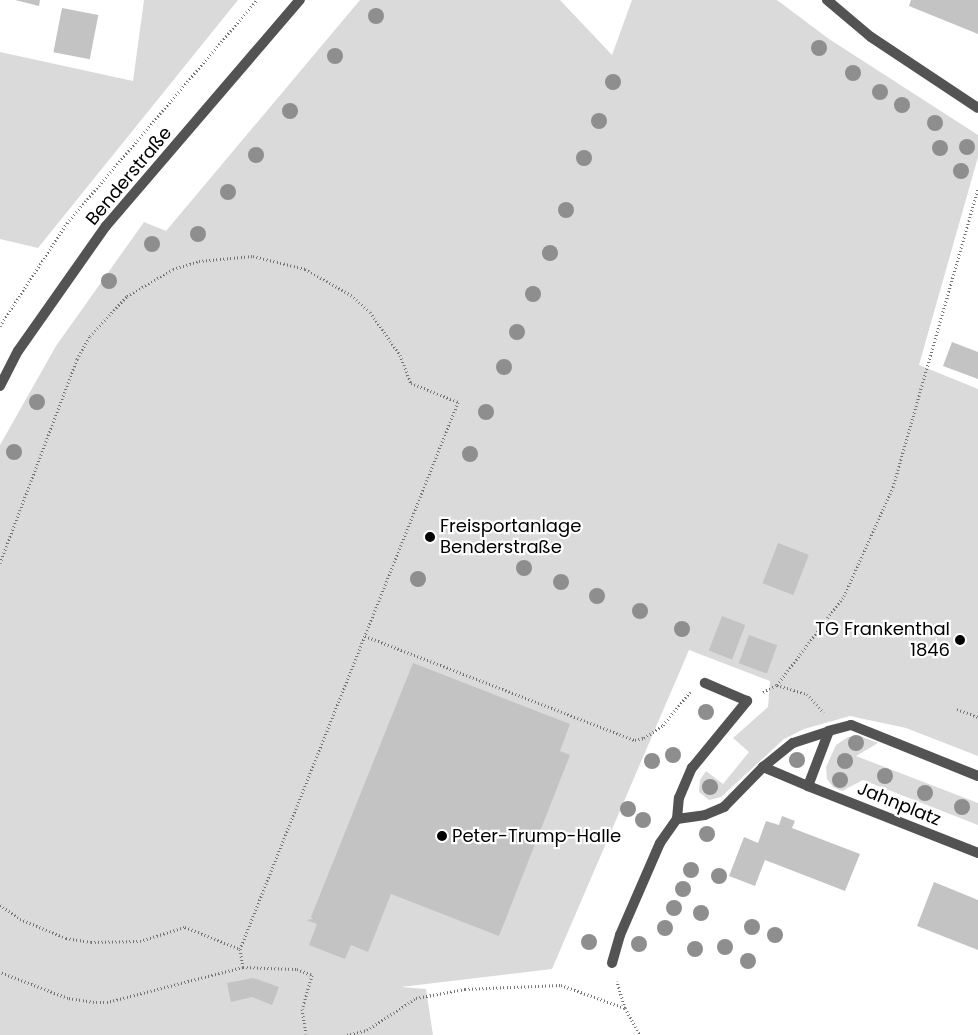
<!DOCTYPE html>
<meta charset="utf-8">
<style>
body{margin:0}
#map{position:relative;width:978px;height:1035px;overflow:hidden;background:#fff;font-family:Poppins,sans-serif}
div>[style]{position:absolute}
.green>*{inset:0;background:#dadada}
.building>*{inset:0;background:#c3c3c3;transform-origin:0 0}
.path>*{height:3px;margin-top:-1.5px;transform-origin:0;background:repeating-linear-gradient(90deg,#757575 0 1px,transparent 0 3.5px)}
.minor>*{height:10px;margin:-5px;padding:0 5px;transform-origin:5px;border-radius:5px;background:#535353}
.trees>*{width:16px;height:16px;margin:-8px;border-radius:50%;background:#8e8e8e}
.dots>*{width:14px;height:14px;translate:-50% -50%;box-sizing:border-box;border:2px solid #fff;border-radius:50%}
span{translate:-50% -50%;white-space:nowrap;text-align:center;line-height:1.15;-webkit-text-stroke:4.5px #fff;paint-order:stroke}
.street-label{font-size:18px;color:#000}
.poi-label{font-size:18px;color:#000}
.left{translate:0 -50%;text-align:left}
.right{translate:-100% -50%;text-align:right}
</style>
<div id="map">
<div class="green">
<div style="clip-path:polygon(144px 0,238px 0,38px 248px,0 239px,0 52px,133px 81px)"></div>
<div style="clip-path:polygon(360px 0,560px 0,612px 55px,632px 0,777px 0,829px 39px,978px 135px,978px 157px,919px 365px,978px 389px,978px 756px,906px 728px,850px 716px,804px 729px,784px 739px,721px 797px,709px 800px,699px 792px,700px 780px,706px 771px,723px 784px,749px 752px,733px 738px,768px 707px,770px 681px,689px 650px,552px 969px,401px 987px,426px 989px,433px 1035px,0 1035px,0 445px,56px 346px,144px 222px,166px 231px)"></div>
<div style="clip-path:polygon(848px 737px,860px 736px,878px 743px,856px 756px,978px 803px,978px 825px,863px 780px,842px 791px,833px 787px,827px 779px,826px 767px,836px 745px)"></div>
</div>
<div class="building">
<div style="clip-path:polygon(15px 0,40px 0,39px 6px)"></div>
<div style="clip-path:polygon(911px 0,978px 0,978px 34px,909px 6px)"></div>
<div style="left:62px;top:8px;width:37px;height:45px;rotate:11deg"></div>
<div style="clip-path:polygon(952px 342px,978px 352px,978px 379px,943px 366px)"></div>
<div style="left:778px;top:543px;width:33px;height:43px;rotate:21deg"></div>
<div style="left:722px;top:616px;width:25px;height:37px;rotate:21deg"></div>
<div style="left:749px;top:635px;width:30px;height:30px;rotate:20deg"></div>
<div style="clip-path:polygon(413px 663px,570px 724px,560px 751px,570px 755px,499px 936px,391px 894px,368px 952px,351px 945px,345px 959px,309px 945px,317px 924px,306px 920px,313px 919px,311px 917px)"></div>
<div style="clip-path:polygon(782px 816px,795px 821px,792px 828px,860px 854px,845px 891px,765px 860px,755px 886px,729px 876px,744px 837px,758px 843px,766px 821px,779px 825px)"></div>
<div style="clip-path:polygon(934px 882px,978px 900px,978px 950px,917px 926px)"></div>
<div style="clip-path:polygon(253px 978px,279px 987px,272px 1005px,252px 997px,231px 1002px,227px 983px)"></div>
</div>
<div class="path">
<div style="left:0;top:326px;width:123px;rotate:-57deg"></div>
<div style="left:67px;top:223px;width:293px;rotate:-49.6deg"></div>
<div style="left:0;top:563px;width:218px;rotate:-69.3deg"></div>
<div style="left:77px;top:359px;width:26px;rotate:-61deg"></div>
<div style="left:90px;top:336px;width:54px;rotate:-47.2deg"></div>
<div style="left:127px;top:296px;width:53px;rotate:-30.4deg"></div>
<div style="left:173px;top:269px;width:27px;rotate:-17deg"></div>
<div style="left:199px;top:261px;width:54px;rotate:-5.3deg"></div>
<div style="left:253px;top:256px;width:54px;rotate:14deg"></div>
<div style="left:305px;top:269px;width:53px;rotate:29.5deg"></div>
<div style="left:351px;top:295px;width:25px;rotate:42deg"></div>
<div style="left:370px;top:312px;width:52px;rotate:55.1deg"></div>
<div style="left:400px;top:355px;width:30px;rotate:69deg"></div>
<div style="left:411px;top:383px;width:51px;rotate:22deg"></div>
<div style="left:458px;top:402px;width:589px;rotate:111.73deg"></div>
<div style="left:240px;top:949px;width:18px;rotate:81deg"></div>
<div style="left:243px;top:967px;width:139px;rotate:165.5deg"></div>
<div style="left:108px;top:1002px;width:14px;rotate:180deg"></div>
<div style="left:94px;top:1002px;width:26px;rotate:-171deg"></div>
<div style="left:68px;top:998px;width:73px;rotate:-159.1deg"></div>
<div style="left:365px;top:636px;width:289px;rotate:21.1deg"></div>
<div style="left:635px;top:740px;width:9px;rotate:-13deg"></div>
<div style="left:644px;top:738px;width:23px;rotate:-34deg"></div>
<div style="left:663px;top:725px;width:43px;rotate:-50.7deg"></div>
<div style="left:777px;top:685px;width:31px;rotate:17deg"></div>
<div style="left:807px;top:694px;width:25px;rotate:48deg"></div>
<div style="left:763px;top:692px;width:16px;rotate:-27deg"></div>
<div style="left:777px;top:685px;width:111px;rotate:-53deg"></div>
<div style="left:844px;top:596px;width:120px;rotate:-65.8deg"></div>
<div style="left:893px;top:487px;width:310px;rotate:-74.1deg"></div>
<div style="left:957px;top:709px;width:22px;rotate:21deg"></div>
<div style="left:0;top:905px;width:24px;rotate:35deg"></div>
<div style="left:20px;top:919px;width:50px;rotate:22.4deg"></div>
<div style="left:66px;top:938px;width:25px;rotate:9deg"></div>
<div style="left:91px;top:942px;width:49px;rotate:-1.2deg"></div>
<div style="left:140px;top:941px;width:47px;rotate:-17.3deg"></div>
<div style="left:185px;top:927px;width:59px;rotate:21.8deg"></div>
<div style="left:243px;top:967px;width:54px;rotate:2.1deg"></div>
<div style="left:297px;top:969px;width:16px;rotate:22deg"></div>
<div style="left:312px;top:975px;width:35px;rotate:106deg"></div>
<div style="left:302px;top:1009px;width:25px;rotate:81deg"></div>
<div style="left:625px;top:1008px;width:31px;rotate:61deg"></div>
<div style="left:347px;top:1035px;width:21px;rotate:-14deg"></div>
<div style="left:367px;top:1030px;width:59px;rotate:-33.1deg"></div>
<div style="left:416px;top:998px;width:50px;rotate:-10.4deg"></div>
<div style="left:465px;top:989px;width:96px;rotate:-2.4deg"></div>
<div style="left:561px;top:985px;width:68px;rotate:19.8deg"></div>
<div style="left:625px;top:1008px;width:28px;rotate:-107deg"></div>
</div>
<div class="minor">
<div style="left:827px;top:0;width:57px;rotate:40.1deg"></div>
<div style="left:871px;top:37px;width:128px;rotate:33.6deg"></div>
<div style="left:0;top:386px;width:39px;rotate:-63deg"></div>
<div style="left:18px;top:351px;width:153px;rotate:-54.9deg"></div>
<div style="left:106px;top:226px;width:298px;rotate:-49.4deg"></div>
<div style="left:978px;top:776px;width:137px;rotate:-158.1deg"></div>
<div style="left:851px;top:725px;width:23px;rotate:165deg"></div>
<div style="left:829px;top:731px;width:59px;rotate:110.9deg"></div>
<div style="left:808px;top:786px;width:183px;rotate:21.5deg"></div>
<div style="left:808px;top:786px;width:49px;rotate:-157.1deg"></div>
<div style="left:763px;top:767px;width:38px;rotate:-39deg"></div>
<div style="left:793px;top:743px;width:38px;rotate:-18deg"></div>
<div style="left:677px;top:819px;width:28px;rotate:-8deg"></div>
<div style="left:705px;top:815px;width:21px;rotate:-23deg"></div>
<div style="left:724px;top:807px;width:56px;rotate:-45.7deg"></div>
<div style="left:612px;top:963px;width:29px;rotate:-74deg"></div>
<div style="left:620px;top:935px;width:100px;rotate:-66.5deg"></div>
<div style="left:660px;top:843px;width:29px;rotate:-55deg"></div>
<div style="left:677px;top:819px;width:21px;rotate:-85deg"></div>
<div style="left:679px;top:798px;width:33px;rotate:-67deg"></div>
<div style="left:692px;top:768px;width:87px;rotate:-50.6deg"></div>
<div style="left:747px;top:701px;width:46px;rotate:-156.8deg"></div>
</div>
<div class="trees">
<div style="left:376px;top:16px"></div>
<div style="left:819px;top:48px"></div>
<div style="left:335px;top:56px"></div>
<div style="left:853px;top:73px"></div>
<div style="left:613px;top:82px"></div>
<div style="left:880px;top:92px"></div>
<div style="left:902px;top:105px"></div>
<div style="left:290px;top:111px"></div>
<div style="left:599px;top:121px"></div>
<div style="left:935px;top:123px"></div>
<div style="left:967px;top:147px"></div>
<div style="left:940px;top:148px"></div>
<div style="left:256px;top:155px"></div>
<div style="left:584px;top:158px"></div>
<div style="left:961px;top:171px"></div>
<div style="left:228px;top:192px"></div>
<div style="left:566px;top:210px"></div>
<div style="left:198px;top:234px"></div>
<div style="left:152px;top:244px"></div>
<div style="left:550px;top:253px"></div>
<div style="left:109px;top:281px"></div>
<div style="left:533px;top:294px"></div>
<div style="left:517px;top:332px"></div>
<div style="left:504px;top:367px"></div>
<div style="left:37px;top:402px"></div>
<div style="left:486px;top:412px"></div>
<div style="left:14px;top:452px"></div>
<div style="left:470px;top:454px"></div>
<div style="left:524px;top:568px"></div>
<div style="left:418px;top:579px"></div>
<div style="left:561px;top:582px"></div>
<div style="left:597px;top:596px"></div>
<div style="left:640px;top:611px"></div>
<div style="left:682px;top:629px"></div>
<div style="left:706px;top:712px"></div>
<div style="left:856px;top:743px"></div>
<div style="left:673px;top:755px"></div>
<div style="left:797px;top:760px"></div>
<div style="left:652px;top:761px"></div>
<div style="left:845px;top:761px"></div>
<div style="left:885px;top:776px"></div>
<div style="left:840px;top:780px"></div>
<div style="left:710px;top:787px"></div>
<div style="left:925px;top:793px"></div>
<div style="left:962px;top:807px"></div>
<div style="left:628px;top:809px"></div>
<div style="left:643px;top:820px"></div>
<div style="left:707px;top:834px"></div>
<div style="left:691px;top:870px"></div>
<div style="left:719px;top:876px"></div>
<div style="left:683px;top:889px"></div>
<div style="left:674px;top:908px"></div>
<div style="left:701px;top:913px"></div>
<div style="left:752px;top:927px"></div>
<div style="left:665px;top:928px"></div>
<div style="left:775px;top:935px"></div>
<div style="left:589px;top:942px"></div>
<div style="left:639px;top:944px"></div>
<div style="left:725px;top:947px"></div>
<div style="left:695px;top:949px"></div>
<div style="left:748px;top:961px"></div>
</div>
<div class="dots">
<div style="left:430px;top:537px;background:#000"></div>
<div style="left:960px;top:640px;background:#000"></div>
<div style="left:442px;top:836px;background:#000"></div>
</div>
<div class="street-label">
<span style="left:129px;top:176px;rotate:-50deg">Benderstraße</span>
<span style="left:899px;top:804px;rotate:22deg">Jahnplatz</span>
</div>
<div class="poi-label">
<span class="left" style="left:440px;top:537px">Freisportanlage<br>Benderstraße</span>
<span class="right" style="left:950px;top:640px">TG Frankenthal<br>1846</span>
<span class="left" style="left:452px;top:836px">Peter-Trump-Halle</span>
</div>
</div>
